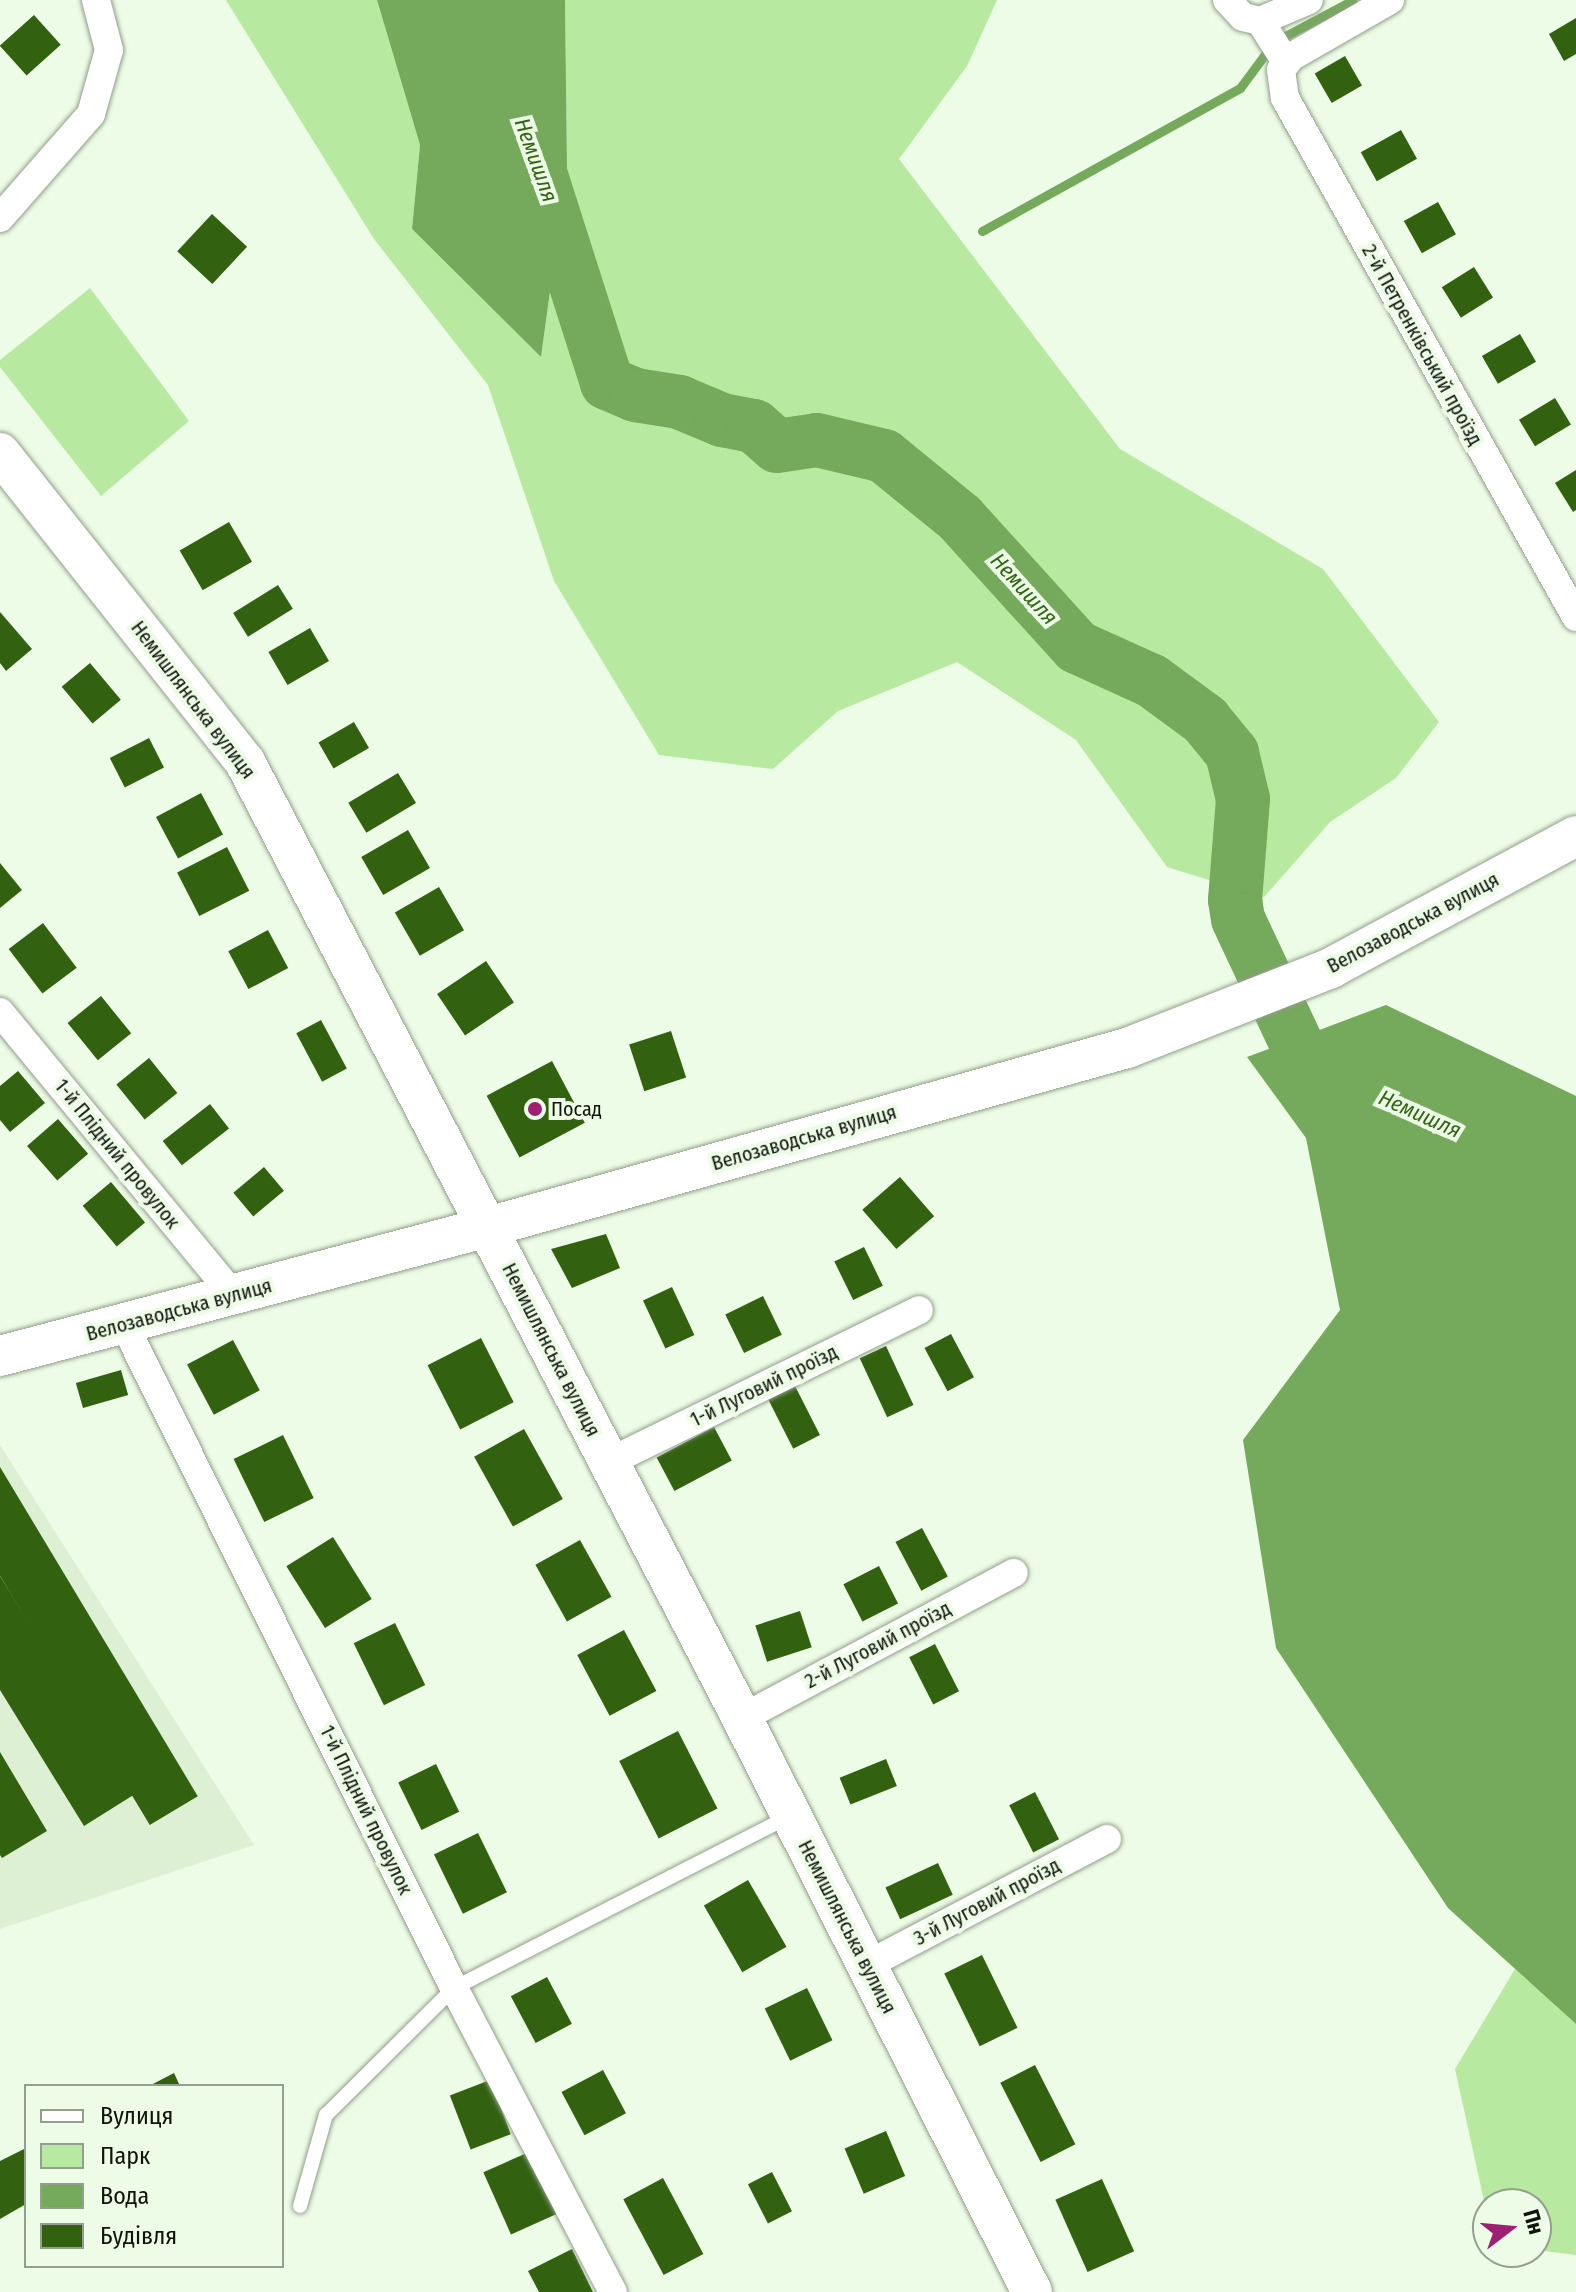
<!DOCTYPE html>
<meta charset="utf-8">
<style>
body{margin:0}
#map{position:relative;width:1576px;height:2292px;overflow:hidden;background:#edfce6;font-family:"Fira Sans Condensed",sans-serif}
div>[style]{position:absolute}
.built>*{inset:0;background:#ddf0d4}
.green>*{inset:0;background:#b8e9a0}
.water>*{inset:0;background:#75a95b}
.stream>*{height:9px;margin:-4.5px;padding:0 4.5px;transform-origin:4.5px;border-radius:4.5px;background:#75a95b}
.river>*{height:54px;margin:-27px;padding:0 27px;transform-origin:27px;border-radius:27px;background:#75a95b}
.building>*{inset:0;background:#326210;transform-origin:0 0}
.roads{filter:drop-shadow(0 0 2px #919e8a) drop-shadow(0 0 2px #919e8a)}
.lane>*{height:14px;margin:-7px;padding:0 7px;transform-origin:7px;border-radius:7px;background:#fff}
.street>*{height:28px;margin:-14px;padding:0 14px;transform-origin:14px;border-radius:14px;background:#fff}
.secondary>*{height:40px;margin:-20px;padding:0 20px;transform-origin:20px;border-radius:20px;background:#fff}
.dots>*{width:22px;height:22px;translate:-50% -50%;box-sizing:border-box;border:4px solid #edfce6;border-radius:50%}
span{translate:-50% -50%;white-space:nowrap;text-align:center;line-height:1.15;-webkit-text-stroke:8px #edfce6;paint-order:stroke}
.street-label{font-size:20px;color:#0f140d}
.poi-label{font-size:20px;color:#0f140d}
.left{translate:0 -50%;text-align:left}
.water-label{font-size:22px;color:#356414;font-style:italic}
.legend{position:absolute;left:24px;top:2084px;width:260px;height:184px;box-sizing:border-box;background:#edfce6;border:2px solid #949f8f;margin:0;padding:10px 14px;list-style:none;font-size:24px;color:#0f140d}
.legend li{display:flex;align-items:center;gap:16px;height:40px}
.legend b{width:40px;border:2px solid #949f8f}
.north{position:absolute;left:1472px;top:2188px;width:80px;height:80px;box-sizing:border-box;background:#edfce6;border:2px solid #949f8f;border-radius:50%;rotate:74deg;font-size:22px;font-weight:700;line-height:32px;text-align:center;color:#0f140d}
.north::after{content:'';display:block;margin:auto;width:28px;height:36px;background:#9e1f73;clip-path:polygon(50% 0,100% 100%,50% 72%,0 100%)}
</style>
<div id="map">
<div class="built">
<div style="clip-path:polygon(0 1445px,254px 1845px,0 1929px)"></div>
</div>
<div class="green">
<div style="clip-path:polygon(226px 0,377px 0,420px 145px,412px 229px,541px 357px,567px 168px,565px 0,997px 0,967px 66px,899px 159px,1120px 449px,1323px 569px,1439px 722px,1396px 778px,1330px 822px,1264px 897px,1167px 867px,1076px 740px,957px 662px,838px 711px,773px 769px,659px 755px,554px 581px,488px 385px,374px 239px)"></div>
<div style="clip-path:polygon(90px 288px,189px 421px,101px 496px,0 367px,0 360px)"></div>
<div style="clip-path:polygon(1515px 1969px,1576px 2024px,1576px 2255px,1536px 2250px,1536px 2204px,1488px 2204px,1488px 2219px,1455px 2069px)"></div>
</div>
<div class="water">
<div style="clip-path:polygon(377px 0,565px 0,567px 168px,541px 357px,412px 229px,420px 145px)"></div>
<div style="clip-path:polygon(1386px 1005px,1576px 1096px,1576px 2024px,1448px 1908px,1276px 1648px,1243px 1440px,1340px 1310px,1306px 1138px,1247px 1057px)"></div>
</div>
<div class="stream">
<div style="left:982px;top:231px;width:295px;rotate:-29deg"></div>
<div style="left:1240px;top:88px;width:57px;rotate:-53.5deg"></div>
<div style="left:1274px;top:42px;width:89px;rotate:-28deg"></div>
</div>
<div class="river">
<div style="left:535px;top:157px;width:237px;rotate:72.3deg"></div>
<div style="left:607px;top:383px;width:30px;rotate:23deg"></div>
<div style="left:635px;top:395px;width:45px;rotate:9deg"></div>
<div style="left:679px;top:402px;width:47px;rotate:22.7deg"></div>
<div style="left:722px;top:420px;width:33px;rotate:11deg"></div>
<div style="left:754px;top:426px;width:30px;rotate:41deg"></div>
<div style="left:777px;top:446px;width:40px;rotate:-8.5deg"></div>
<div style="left:817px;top:440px;width:69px;rotate:13.4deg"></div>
<div style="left:884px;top:456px;width:98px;rotate:39.2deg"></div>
<div style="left:960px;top:518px;width:174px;rotate:47.8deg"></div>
<div style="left:1077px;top:647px;width:82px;rotate:24.4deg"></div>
<div style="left:1152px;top:681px;width:66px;rotate:36.3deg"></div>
<div style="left:1205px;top:720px;width:43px;rotate:50.7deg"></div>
<div style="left:1232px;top:753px;width:47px;rotate:76.6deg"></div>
<div style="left:1243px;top:799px;width:101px;rotate:94.5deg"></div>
<div style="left:1235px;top:900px;width:19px;rotate:81deg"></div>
<div style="left:1238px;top:919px;width:139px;rotate:64.9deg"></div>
<div style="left:1297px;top:1045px;width:32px;rotate:49deg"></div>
<div style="left:1318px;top:1069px;width:34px;rotate:24deg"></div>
</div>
<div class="building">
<div style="left:34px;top:15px;width:40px;height:46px;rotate:48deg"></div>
<div style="clip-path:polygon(1576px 18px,1576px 54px,1564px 61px,1549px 34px)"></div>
<div style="left:1345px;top:56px;width:34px;height:35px;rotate:60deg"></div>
<div style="left:1401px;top:130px;width:33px;height:46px;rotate:61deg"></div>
<div style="left:1438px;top:202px;width:37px;height:39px;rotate:61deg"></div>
<div style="left:212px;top:214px;width:48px;height:51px;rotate:43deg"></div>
<div style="left:1474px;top:267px;width:36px;height:38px;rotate:58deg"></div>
<div style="left:1520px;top:334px;width:32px;height:44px;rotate:60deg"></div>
<div style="left:1555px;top:398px;width:31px;height:42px;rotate:59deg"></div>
<div style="clip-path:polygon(1576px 470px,1576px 510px,1573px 512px,1555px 483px)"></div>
<div style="left:229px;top:522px;width:46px;height:57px;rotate:60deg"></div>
<div style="left:278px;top:585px;width:28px;height:53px;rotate:58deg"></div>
<div style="clip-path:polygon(0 612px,32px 649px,6px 671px,0 663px)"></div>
<div style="left:310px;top:628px;width:38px;height:48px;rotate:60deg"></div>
<div style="left:90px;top:663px;width:48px;height:37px;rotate:50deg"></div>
<div style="left:354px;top:722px;width:30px;height:41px;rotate:60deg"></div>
<div style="left:149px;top:738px;width:33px;height:44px;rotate:63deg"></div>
<div style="left:398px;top:773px;width:35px;height:58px;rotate:59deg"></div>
<div style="left:201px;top:793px;width:47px;height:51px;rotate:62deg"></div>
<div style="left:408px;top:830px;width:44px;height:54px;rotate:60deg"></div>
<div style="left:227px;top:847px;width:49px;height:56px;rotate:63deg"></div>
<div style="clip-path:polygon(0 863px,22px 890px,0 908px)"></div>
<div style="left:439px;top:887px;width:50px;height:51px;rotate:60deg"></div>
<div style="left:43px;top:923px;width:56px;height:43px;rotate:53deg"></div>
<div style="left:268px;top:930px;width:43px;height:45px;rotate:62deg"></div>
<div style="left:486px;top:961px;width:50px;height:59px;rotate:56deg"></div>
<div style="left:101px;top:996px;width:48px;height:43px;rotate:51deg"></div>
<div style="left:321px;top:1020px;width:55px;height:28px;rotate:62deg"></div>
<div style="left:671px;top:1031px;width:49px;height:44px;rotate:72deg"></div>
<div style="left:149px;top:1058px;width:45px;height:42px;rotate:51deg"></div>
<div style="left:552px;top:1061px;width:70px;height:74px;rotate:62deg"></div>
<div style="clip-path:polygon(18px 1071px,45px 1103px,10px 1132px,0 1120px,0 1086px)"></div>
<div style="left:210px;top:1104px;width:31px;height:60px;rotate:52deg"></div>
<div style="left:58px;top:1119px;width:46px;height:41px;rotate:49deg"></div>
<div style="left:264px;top:1167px;width:31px;height:40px;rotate:50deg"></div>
<div style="left:900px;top:1177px;width:52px;height:50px;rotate:49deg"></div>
<div style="left:111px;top:1182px;width:53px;height:37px;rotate:50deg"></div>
<div style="clip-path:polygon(606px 1234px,620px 1268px,572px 1288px,551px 1249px)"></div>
<div style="left:864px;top:1247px;width:43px;height:33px;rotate:64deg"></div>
<div style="left:672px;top:1287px;width:53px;height:32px;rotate:65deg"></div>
<div style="left:763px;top:1296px;width:43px;height:42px;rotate:64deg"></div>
<div style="left:951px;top:1334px;width:49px;height:30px;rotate:62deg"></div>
<div style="left:481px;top:1338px;width:72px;height:60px;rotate:63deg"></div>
<div style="left:233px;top:1340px;width:57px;height:52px;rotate:62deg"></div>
<div style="left:886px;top:1346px;width:65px;height:29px;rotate:65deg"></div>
<div style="left:121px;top:1370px;width:26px;height:47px;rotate:74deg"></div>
<div style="left:795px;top:1386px;width:55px;height:30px;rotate:63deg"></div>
<div style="left:714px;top:1427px;width:38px;height:65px;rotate:62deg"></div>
<div style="left:524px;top:1429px;width:80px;height:57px;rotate:61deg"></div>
<div style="left:283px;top:1435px;width:70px;height:55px;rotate:64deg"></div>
<div style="left:0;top:1467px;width:384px;height:56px;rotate:59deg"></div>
<div style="left:922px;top:1528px;width:55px;height:30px;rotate:62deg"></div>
<div style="left:333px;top:1537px;width:73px;height:55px;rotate:58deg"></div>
<div style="left:580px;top:1540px;width:65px;height:51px;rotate:61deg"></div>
<div style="left:879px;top:1566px;width:42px;height:40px;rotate:63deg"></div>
<div style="clip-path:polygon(0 1576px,135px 1794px,84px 1826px,0 1690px)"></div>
<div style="left:800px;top:1611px;width:38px;height:47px;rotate:72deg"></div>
<div style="left:395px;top:1623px;width:69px;height:46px;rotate:64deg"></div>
<div style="left:624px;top:1630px;width:69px;height:53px;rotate:62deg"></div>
<div style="left:935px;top:1644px;width:53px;height:29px;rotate:63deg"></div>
<div style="left:678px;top:1731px;width:87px;height:66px;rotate:63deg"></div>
<div style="clip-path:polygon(0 1752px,47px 1831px,2px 1858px,0 1855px)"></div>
<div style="left:886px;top:1759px;width:29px;height:50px;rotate:68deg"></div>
<div style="left:436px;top:1764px;width:53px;height:42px;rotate:64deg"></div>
<div style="left:1035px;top:1792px;width:53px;height:29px;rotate:63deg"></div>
<div style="left:478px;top:1833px;width:66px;height:49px;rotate:64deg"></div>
<div style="left:938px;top:1863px;width:35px;height:58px;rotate:65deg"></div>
<div style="left:748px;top:1880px;width:77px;height:51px;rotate:60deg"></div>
<div style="left:982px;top:1955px;width:81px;height:42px;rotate:64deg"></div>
<div style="left:547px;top:1977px;width:53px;height:41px;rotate:62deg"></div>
<div style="left:807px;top:1988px;width:58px;height:47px;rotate:64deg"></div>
<div style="left:1035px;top:2065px;width:89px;height:39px;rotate:63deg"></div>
<div style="left:603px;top:2070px;width:49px;height:47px;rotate:62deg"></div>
<div style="clip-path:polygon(174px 2073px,180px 2086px,149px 2086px)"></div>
<div style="left:490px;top:2080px;width:58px;height:43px;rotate:69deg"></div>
<div style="left:886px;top:2131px;width:49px;height:45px;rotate:67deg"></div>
<div style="clip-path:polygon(26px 2148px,26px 2204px,0 2219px,0 2161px)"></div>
<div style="left:529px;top:2152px;width:68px;height:50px;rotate:66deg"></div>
<div style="left:772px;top:2172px;width:44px;height:27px;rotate:63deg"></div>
<div style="left:663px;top:2178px;width:86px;height:45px;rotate:62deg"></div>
<div style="left:1102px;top:2179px;width:79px;height:51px;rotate:66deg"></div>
<div style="clip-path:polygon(572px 2249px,593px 2292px,539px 2292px,528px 2271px)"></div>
</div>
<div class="roads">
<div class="lane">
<div style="left:300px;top:2206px;width:95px;rotate:-74.1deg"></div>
<div style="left:326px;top:2115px;width:180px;rotate:-44.8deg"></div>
<div style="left:454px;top:1988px;width:377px;rotate:-27.1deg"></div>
</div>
<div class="street">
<div style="left:1227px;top:0;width:23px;rotate:47deg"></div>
<div style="left:1243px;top:17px;width:17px;rotate:13deg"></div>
<div style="left:1260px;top:21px;width:53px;rotate:-23.2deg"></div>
<div style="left:1390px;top:0;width:114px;rotate:150.1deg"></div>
<div style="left:1291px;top:57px;width:16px;rotate:128deg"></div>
<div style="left:1281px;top:70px;width:28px;rotate:82deg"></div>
<div style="left:1285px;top:98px;width:595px;rotate:60.72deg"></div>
<div style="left:1260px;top:21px;width:49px;rotate:57.6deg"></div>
<div style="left:0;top:218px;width:138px;rotate:-48.8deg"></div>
<div style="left:91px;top:114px;width:66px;rotate:-74.3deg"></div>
<div style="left:109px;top:50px;width:52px;rotate:-104.6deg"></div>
<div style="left:0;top:1012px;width:368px;rotate:50.5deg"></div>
<div style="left:124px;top:1324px;width:741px;rotate:63.57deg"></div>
<div style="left:454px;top:1988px;width:343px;rotate:62.4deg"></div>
<div style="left:609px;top:1462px;width:345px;rotate:-26.1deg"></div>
<div style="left:742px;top:1718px;width:308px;rotate:-28.1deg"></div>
<div style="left:867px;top:1965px;width:271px;rotate:-27.7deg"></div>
</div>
<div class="secondary">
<div style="left:0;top:453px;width:394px;rotate:51.6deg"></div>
<div style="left:245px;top:762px;width:1077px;rotate:62.53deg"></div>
<div style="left:742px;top:1718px;width:643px;rotate:63.2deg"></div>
<div style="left:0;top:1356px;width:505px;rotate:-14.81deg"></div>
<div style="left:488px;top:1227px;width:664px;rotate:-15.65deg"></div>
<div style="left:1127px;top:1048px;width:219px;rotate:-21.4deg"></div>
<div style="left:1331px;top:968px;width:278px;rotate:-28.3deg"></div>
</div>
</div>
<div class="dots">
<div style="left:535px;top:1109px;background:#9e1f73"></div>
</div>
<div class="street-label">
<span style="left:1422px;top:345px;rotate:61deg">2-й Петренківський проїзд</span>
<span style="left:193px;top:700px;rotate:53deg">Немишлянська вулиця</span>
<span style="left:1413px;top:923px;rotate:-28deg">Велозаводська вулиця</span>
<span style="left:804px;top:1138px;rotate:-16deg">Велозаводська вулиця</span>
<span style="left:117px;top:1154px;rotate:51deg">1-й Плідний провулок</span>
<span style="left:179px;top:1310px;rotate:-15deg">Велозаводська вулиця</span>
<span style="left:551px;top:1350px;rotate:63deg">Немишлянська вулиця</span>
<span style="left:764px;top:1386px;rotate:-26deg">1-й Луговий проїзд</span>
<span style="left:878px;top:1645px;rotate:-28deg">2-й Луговий проїзд</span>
<span style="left:366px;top:1810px;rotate:64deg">1-й Плідний провулок</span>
<span style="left:987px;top:1902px;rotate:-28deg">3-й Луговий проїзд</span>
<span style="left:847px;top:1927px;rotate:63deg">Немишлянська вулиця</span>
</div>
<div class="poi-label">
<span class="left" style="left:551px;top:1109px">Посад</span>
</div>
<div class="water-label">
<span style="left:536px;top:160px;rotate:70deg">Немишля</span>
<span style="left:1024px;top:589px;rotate:48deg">Немишля</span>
<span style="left:1420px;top:1114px;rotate:24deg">Немишля</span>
</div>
<ul class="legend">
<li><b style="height:10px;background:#fff"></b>Вулиця</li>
<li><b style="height:22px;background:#b8e9a0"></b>Парк</li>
<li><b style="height:22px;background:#75a95b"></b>Вода</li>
<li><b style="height:22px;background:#326210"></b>Будівля</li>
</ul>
<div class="north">Пн</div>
</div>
